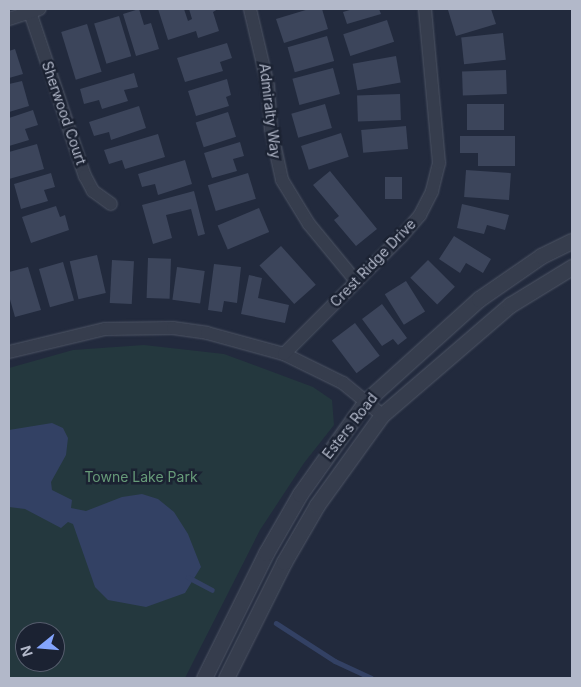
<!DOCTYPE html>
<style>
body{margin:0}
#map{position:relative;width:581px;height:687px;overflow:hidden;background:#222a3d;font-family:Inter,sans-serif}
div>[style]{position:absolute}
.green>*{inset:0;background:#24383e}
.water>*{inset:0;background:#334164}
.stream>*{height:4.5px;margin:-2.25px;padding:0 2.25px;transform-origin:2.25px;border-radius:2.25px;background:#334164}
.building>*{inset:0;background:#3c455b;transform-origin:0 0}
.roads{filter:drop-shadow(0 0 1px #4e5565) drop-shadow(0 0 1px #4e5565)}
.minor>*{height:12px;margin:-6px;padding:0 6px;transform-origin:6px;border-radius:6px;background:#363d4d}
.tertiary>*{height:15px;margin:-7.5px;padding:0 7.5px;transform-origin:7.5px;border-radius:7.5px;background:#363d4d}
span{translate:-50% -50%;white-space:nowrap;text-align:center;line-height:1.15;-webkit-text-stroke:5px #1b2232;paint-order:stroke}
.street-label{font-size:14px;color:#b2b8c9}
.park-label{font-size:14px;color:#679b79}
.frame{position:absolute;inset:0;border:10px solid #b2b8c9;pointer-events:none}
.north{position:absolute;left:15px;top:622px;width:50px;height:50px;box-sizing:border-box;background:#1b2232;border:1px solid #575e6e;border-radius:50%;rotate:253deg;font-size:14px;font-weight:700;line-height:20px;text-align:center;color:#b2b8c9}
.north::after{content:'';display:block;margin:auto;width:18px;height:22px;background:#83a4fd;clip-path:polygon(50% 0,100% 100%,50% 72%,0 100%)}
</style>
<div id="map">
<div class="green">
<div style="clip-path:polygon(evenodd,144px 345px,224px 354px,313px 387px,332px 400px,334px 425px,304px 463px,260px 530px,185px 678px,9px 678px,9px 368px,73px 350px,144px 345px,25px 632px,55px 632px,55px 662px,25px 662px,25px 632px)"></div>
</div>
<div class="water">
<div style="clip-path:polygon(52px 423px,63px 428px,68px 438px,66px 455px,51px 482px,52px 490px,72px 500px,71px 508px,86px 511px,122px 497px,142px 494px,158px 499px,174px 512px,188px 534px,201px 567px,185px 593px,146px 607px,108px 600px,95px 587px,73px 524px,68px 522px,61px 528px,25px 509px,9px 507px,9px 430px)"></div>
</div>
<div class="stream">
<div style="left:188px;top:577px;width:27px;rotate:28deg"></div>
<div style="left:276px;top:623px;width:70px;rotate:32.8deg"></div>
<div style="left:335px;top:661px;width:40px;rotate:25deg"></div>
</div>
<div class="building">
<div style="clip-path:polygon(139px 9px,144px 25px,151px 23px,159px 49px,136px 56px,123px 14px)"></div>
<div style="clip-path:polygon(158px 9px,184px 9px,188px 21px,192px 19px,189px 9px,218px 9px,213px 12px,219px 31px,198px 38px,196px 31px,168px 40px)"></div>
<div style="clip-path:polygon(309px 9px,322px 9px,328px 29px,284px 43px,276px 19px)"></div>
<div style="clip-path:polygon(353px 9px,379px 9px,381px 14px,347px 24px,343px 12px)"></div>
<div style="clip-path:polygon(491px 9px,496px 24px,456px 36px,448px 10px)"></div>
<div style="left:119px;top:16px;width:42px;height:26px;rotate:73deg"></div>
<div style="left:387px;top:20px;width:23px;height:46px;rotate:72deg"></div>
<div style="left:87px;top:24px;width:50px;height:27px;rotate:73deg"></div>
<div style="left:503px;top:33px;width:27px;height:42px;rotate:84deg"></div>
<div style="left:327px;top:36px;width:26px;height:41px;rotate:74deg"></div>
<div style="clip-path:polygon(227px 43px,232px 58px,220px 62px,223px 71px,185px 82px,177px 58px)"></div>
<div style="clip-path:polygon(15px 49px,23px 74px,9px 78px,9px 51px)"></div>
<div style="left:396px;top:56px;width:27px;height:44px;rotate:80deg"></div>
<div style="left:333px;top:68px;width:27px;height:42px;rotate:75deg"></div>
<div style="left:506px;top:70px;width:24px;height:44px;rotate:88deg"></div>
<div style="clip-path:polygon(134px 73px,138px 87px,124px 90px,128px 101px,102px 109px,99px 100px,84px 104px,80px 89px)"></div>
<div style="clip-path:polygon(227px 79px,231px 95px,226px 97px,229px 106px,196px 116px,188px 91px)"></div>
<div style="clip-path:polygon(22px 81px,29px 106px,9px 112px,9px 84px)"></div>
<div style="left:400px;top:94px;width:26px;height:43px;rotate:88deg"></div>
<div style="left:325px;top:104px;width:25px;height:35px;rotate:74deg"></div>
<div style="left:467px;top:104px;width:37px;height:26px"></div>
<div style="clip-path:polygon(139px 106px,146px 128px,111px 140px,109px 132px,94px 136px,89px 122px)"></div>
<div style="clip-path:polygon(33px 110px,38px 125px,25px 129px,29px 140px,9px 146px,9px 118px)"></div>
<div style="left:228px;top:112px;width:26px;height:34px;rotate:72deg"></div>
<div style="left:406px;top:126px;width:23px;height:45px;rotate:85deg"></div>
<div style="left:341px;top:133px;width:25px;height:42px;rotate:72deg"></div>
<div style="clip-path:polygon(158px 134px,165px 157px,125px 169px,122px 160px,109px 164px,104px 150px)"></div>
<div style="clip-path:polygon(460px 136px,515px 136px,515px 166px,478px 166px,478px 153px,460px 153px)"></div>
<div style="clip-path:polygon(240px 142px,244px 156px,233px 159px,237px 171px,212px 178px,204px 153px)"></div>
<div style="clip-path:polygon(37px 144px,44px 169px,9px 179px,9px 152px)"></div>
<div style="clip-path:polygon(185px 160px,192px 184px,158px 195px,155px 184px,142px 187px,138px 174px)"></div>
<div style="left:466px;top:170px;width:45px;height:27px;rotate:4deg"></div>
<div style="clip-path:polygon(330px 171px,377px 229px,356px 246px,334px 220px,339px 216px,313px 185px)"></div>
<div style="clip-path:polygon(51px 173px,55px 187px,44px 190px,48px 201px,21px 209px,14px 184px)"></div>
<div style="left:248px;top:173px;width:27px;height:42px;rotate:73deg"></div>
<div style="left:385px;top:177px;width:17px;height:22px"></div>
<div style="clip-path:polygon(194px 191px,205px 234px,198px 236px,191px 209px,166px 215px,172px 238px,153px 244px,142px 205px)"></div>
<div style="clip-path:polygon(462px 204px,509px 215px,505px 230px,487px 225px,484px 234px,457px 228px)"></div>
<div style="clip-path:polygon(56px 206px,60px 217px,65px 215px,69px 230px,31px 243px,22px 217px)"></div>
<div style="left:259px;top:208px;width:26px;height:45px;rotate:67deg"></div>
<div style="clip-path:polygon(454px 236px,491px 259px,483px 273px,466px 263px,460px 273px,439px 259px)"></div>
<div style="left:281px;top:246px;width:52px;height:29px;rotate:48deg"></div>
<div style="left:97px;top:255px;width:39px;height:28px;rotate:77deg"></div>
<div style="left:148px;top:258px;width:23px;height:40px;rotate:2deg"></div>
<div style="left:112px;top:260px;width:22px;height:43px;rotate:3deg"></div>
<div style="left:428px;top:260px;width:38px;height:25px;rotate:45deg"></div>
<div style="left:63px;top:262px;width:40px;height:25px;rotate:74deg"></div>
<div style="clip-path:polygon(214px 264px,241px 267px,237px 303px,224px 301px,222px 312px,208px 310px)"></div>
<div style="clip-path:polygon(28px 267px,41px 310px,15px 317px,9px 296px,9px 272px)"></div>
<div style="left:177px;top:267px;width:28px;height:33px;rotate:8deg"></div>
<div style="clip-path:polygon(249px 275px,262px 278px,258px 298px,289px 305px,285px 323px,241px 314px)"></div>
<div style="left:406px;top:281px;width:36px;height:25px;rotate:58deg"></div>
<div style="clip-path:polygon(382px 304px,407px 338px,398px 345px,393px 339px,382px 346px,362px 319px)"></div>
<div style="left:355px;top:323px;width:41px;height:29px;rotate:53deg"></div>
</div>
<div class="roads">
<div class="minor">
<div style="left:250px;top:9px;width:79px;rotate:76.8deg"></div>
<div style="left:268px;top:86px;width:43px;rotate:86deg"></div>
<div style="left:271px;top:129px;width:52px;rotate:77.8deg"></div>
<div style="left:282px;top:180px;width:52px;rotate:58.5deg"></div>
<div style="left:309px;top:224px;width:72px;rotate:50.6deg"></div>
<div style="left:30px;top:12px;width:173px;rotate:71.5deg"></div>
<div style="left:85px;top:176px;width:17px;rotate:62deg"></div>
<div style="left:93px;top:191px;width:22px;rotate:36deg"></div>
<div style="left:9px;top:19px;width:32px;rotate:-18deg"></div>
<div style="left:9px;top:352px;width:99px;rotate:-13.5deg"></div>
<div style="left:105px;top:329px;width:68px;rotate:-0.8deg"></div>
<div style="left:173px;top:328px;width:34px;rotate:8deg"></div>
<div style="left:207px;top:333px;width:80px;rotate:15.3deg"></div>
<div style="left:284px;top:354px;width:66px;rotate:26.2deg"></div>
<div style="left:343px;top:383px;width:50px;rotate:39.4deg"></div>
<div style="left:284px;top:354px;width:165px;rotate:-45deg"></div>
<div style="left:401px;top:237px;width:29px;rotate:-49deg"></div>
<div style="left:420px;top:215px;width:27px;rotate:-63deg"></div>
<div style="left:432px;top:191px;width:29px;rotate:-76deg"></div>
<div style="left:439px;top:163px;width:155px;rotate:-95.2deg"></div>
</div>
<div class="tertiary">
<div style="left:204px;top:678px;width:140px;rotate:-63.6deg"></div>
<div style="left:266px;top:553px;width:68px;rotate:-60deg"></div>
<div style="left:300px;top:494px;width:114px;rotate:-54.6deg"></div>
<div style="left:366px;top:401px;width:152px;rotate:-42.1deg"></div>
<div style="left:479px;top:299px;width:75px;rotate:-34.7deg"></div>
<div style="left:541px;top:256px;width:34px;rotate:-26deg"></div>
<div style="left:226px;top:678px;width:130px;rotate:-63.4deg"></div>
<div style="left:284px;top:562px;width:66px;rotate:-59.9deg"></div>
<div style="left:317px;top:505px;width:111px;rotate:-54.2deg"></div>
<div style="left:382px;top:415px;width:169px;rotate:-40.7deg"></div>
<div style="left:510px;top:305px;width:73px;rotate:-31.5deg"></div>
</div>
</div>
<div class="street-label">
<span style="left:270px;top:111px;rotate:83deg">Admiralty Way</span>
<span style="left:64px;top:113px;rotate:71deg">Sherwood Court</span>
<span style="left:373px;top:263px;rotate:-46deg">Crest Ridge Drive</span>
<span style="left:350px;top:426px;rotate:-52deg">Esters Road</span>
</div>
<div class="park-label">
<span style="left:141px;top:477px">Towne Lake Park</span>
</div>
<div class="frame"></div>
<div class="north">N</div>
</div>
